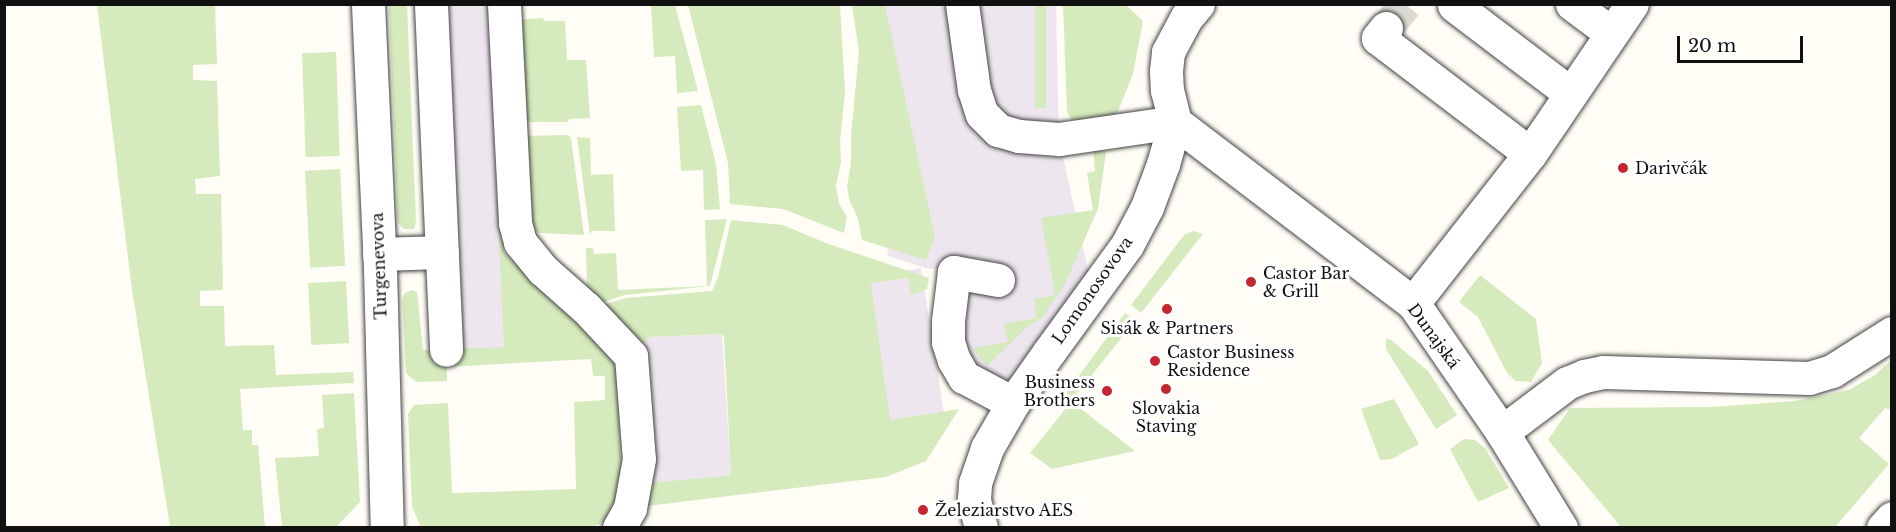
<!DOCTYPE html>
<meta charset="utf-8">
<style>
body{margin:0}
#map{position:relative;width:1896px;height:532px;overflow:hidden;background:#fffdf5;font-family:"Libre Baskerville",serif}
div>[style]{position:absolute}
.industrial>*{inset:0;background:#eee6ef;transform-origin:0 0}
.green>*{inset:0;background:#d5ebbd;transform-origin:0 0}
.minor-tunnel>*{height:33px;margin-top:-16.5px;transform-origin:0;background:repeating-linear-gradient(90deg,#dbdad3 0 33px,transparent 0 49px)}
.roads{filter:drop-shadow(0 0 2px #444) drop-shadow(0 0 2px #444)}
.minor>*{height:33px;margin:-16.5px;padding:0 16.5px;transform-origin:16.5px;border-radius:16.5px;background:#fff}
.dots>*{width:16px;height:16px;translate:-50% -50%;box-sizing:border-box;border:3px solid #fff;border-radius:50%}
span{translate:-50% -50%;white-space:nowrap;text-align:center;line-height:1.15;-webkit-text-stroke:6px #fff;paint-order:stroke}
.poi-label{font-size:16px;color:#111}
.left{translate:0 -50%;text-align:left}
.right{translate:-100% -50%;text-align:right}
.street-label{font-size:16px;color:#111}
.frame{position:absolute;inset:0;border:6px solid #111;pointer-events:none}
.scale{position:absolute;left:1677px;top:36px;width:126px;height:27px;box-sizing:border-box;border:3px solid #111;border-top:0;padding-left:8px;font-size:18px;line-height:21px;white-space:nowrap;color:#111;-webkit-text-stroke:4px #fff;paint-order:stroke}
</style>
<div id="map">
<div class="industrial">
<div style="left:431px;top:5px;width:73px;height:345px"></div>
<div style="clip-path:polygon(867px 5px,1056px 5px,1059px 139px,1093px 292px,1013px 403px,964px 377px,954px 272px,925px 268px,888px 256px)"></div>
<div style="left:921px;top:268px;width:148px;height:83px;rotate:81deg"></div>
<div style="clip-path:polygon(722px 334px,731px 475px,646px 484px,644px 344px,650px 337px)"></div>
</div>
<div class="green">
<div style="clip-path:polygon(97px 5px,215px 5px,217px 64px,193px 65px,193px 80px,217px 81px,220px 176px,195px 179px,196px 194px,221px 194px,223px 290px,200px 291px,200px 306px,224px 306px,225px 346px,274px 345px,276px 375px,353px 372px,354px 383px,240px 389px,243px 430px,252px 430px,252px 445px,258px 445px,265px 527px,170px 527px,132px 290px)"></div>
<div style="clip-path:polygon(389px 5px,407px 5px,416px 222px,414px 229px,404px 229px,398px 223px)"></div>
<div style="clip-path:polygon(651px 5px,675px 5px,698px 91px,677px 93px,675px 56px,654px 57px)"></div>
<div style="clip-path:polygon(688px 5px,840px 5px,845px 92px,840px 141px,841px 162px,836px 186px,839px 204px,847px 217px,844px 233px,783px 209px,730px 204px,728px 163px)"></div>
<div style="clip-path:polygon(852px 5px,885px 5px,935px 237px,926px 260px,862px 240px,858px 219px,849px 199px,847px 186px,851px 164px,851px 136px,859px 52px)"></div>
<div style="left:1035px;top:5px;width:11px;height:103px"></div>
<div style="clip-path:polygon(1063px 5px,1126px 5px,1143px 21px,1133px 74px,1116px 116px,1078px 121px,1071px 119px,1067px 112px)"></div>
<div style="clip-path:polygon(543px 18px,544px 21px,565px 21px,567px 60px,586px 60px,590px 118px,569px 119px,568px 122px,519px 122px,514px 20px)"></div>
<div style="left:336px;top:52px;width:104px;height:34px;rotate:88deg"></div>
<div style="clip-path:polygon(493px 105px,497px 105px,504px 252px,604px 345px,617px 369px,622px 478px,609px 520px,598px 525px,586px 528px,421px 527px,412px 507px,408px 414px,414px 405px,448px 403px,452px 493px,576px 489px,574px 402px,605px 400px,605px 376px,593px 376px,591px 359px,447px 367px,447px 381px,416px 382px,406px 373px,402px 300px,405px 293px,412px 290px,417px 292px,423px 350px,504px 347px)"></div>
<div style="clip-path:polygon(701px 105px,716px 164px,720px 209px,704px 210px,703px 170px,681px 171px,677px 107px)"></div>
<div style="clip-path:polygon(568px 135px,571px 138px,584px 235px,540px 233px,530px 227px,520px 136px)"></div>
<div style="clip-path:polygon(577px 137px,590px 138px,591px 175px,613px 174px,615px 231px,592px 231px,590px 235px)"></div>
<div style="clip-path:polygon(1093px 146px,1104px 147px,1106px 152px,1098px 209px,1065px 284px,1042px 318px,1028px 326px,987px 366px,972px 348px,1008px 342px,1004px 324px,1036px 318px,1034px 299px,1055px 295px,1041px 218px,1093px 210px,1087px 173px,1095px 171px)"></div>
<div style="left:340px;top:169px;width:97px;height:35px;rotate:87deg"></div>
<div style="clip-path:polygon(727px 219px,710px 286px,625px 295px,600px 303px,587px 290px,586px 248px,593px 248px,594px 254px,616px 253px,618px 290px,707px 286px,705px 220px)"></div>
<div style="clip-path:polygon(731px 220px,783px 225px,826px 243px,929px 278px,927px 289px,911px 295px,908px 278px,871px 283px,890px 420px,959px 409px,926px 461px,886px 477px,639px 507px,651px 483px,731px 475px,724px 337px,722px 334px,650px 337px,644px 344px,603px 305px,626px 298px,712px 291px,718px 277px)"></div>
<div style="clip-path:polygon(1193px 231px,1203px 234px,1141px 313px,1131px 305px,1184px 235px)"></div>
<div style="clip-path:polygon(1480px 275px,1536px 319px,1542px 363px,1531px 382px,1516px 381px,1507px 373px,1478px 317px,1459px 302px)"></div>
<div style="left:346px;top:281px;width:62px;height:38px;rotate:87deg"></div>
<div style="clip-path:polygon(1125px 313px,1135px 321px,1071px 401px,1135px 451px,1052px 469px,1030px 453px,1071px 402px,1064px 396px)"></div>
<div style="clip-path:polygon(1386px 339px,1391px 340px,1428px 371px,1457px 415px,1436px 429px,1386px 349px)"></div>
<div style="clip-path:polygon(1891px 360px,1891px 410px,1885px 408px,1859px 438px,1889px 464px,1835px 527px,1621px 527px,1548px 440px,1570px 408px,1712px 407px,1795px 401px,1849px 390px,1875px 375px)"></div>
<div style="clip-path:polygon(354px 393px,360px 502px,336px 527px,282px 527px,275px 458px,319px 456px,317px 429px,324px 428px,322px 395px)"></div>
<div style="clip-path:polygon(1394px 399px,1419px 444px,1392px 459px,1380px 460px,1361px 409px)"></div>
<div style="clip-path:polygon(1464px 439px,1475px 440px,1485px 448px,1509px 488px,1478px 502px,1450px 449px)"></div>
</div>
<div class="minor-tunnel">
<div style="left:1386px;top:28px;width:31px;rotate:-50deg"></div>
</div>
<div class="roads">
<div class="minor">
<div style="left:368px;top:4px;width:265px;rotate:87.4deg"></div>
<div style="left:380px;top:269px;width:259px;rotate:88.5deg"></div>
<div style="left:431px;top:4px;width:346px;rotate:87.5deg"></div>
<div style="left:504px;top:4px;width:219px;rotate:87.1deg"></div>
<div style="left:515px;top:223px;width:20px;rotate:75deg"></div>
<div style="left:520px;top:242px;width:36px;rotate:51deg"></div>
<div style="left:543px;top:270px;width:57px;rotate:41.5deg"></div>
<div style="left:586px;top:308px;width:66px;rotate:46.8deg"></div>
<div style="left:631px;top:356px;width:103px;rotate:85.6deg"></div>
<div style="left:639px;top:459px;width:50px;rotate:100.4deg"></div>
<div style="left:630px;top:508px;width:23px;rotate:119deg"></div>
<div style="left:962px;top:4px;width:87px;rotate:82.1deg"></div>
<div style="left:974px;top:90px;width:25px;rotate:72deg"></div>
<div style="left:982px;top:114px;width:23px;rotate:45deg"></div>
<div style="left:998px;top:130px;width:22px;rotate:16deg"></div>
<div style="left:1019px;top:136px;width:40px;rotate:4.3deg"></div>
<div style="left:1059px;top:139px;width:117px;rotate:-8.3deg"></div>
<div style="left:1175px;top:122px;width:299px;rotate:37.3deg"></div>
<div style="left:1413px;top:303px;width:157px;rotate:55.4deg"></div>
<div style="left:1502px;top:432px;width:113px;rotate:58.4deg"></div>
<div style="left:1572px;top:4px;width:49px;rotate:36.6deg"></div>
<div style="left:1454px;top:5px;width:146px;rotate:37.2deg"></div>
<div style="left:1386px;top:28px;width:13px;rotate:129deg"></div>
<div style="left:1378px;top:38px;width:191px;rotate:37.3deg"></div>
<div style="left:379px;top:254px;width:63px;rotate:-1.8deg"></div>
<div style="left:998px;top:280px;width:45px;rotate:-169.7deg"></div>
<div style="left:954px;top:272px;width:49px;rotate:97deg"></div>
<div style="left:948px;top:321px;width:21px;rotate:90deg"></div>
<div style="left:948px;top:342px;width:19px;rotate:72deg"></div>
<div style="left:954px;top:360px;width:20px;rotate:60deg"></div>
<div style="left:964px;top:377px;width:55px;rotate:28deg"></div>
<div style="left:1413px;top:303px;width:189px;rotate:-51.9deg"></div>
<div style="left:1530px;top:154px;width:181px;rotate:-55.8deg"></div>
<div style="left:1502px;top:432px;width:81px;rotate:-37deg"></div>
<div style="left:1567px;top:383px;width:18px;rotate:-22deg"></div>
<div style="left:1584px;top:376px;width:19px;rotate:-12deg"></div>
<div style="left:1603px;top:372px;width:206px;rotate:1.7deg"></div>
<div style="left:1809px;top:378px;width:24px;rotate:-17deg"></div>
<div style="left:1832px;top:371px;width:71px;rotate:-32.3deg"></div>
<div style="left:981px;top:528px;width:30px;rotate:-104deg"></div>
<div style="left:974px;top:499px;width:16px;rotate:-86deg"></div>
<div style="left:975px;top:483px;width:37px;rotate:-71deg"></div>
<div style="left:987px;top:448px;width:52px;rotate:-60deg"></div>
<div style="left:1013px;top:403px;width:62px;rotate:-54.8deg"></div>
<div style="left:1049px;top:352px;width:132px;rotate:-53.9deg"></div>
<div style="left:1127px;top:245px;width:43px;rotate:-62.2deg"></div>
<div style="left:1147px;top:207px;width:46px;rotate:-69.6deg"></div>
<div style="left:1163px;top:164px;width:44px;rotate:-74.1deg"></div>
<div style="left:1175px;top:122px;width:32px;rotate:-104deg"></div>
<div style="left:1167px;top:91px;width:20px;rotate:-93deg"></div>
<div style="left:1166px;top:71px;width:19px;rotate:-84deg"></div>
<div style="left:1168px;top:52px;width:40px;rotate:-62deg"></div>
<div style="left:1187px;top:17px;width:17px;rotate:-50deg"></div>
<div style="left:1883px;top:528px;width:13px;rotate:-48deg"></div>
</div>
</div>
<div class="dots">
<div style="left:1623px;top:168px;background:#c4262e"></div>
<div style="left:1251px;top:282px;background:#c4262e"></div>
<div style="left:1167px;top:309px;background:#c4262e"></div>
<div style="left:1155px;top:361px;background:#c4262e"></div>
<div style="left:1166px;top:389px;background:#c4262e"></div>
<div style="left:1107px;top:391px;background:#c4262e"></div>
<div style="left:923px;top:510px;background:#c4262e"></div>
</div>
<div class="poi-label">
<span class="left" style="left:1635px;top:168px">Darivčák</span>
<span class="left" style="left:1263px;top:282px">Castor Bar<br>&amp; Grill</span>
<span style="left:1167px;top:328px">Sisák &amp; Partners</span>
<span class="left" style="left:1167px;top:361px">Castor Business<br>Residence</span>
<span class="right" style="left:1095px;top:391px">Business<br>Brothers</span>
<span style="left:1166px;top:417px">Slovakia<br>Staving</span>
<span class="left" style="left:935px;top:510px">Železiarstvo AES</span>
</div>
<div class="street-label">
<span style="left:379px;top:266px;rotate:-92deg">Turgenevova</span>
<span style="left:1092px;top:290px;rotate:-55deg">Lomonosovova</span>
<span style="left:1434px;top:336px;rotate:54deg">Dunajská</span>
</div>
<div class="frame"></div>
<div class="scale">20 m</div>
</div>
